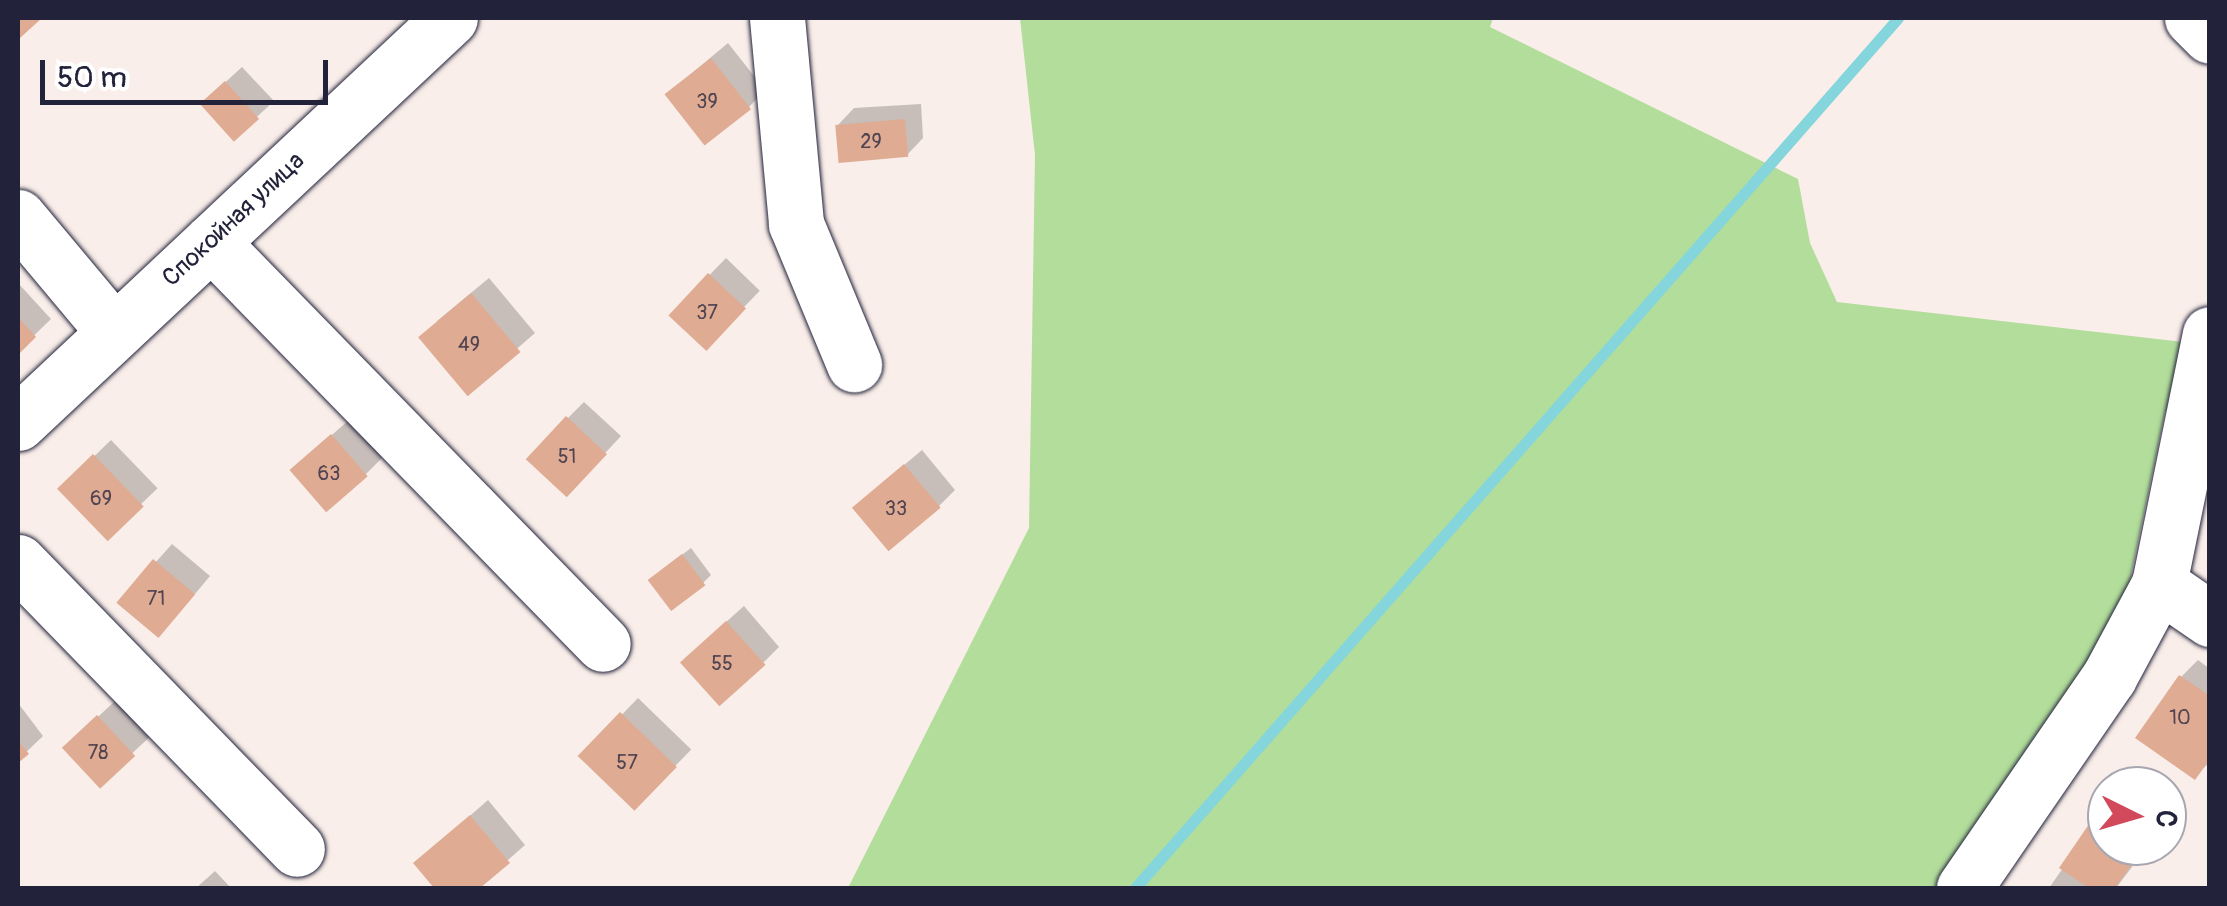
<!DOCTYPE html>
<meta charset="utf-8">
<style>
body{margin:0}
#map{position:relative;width:2227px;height:906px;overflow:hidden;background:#f9eee9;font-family:Pangolin,sans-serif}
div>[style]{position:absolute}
.green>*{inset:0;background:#b2dd9b}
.shadow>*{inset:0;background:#0003;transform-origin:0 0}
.stream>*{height:11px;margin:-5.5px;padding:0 5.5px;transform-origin:5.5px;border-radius:5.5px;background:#84d5dc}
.building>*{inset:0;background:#dfab93;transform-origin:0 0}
.roads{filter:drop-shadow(0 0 2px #22223b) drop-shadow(0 0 2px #22223b)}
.minor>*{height:55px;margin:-27.5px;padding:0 27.5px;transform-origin:27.5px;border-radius:27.5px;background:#fff}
span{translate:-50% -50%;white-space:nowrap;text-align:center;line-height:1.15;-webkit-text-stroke:8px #fff;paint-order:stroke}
.number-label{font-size:20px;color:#514451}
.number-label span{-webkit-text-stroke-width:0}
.street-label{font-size:25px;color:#22223b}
.frame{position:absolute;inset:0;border:20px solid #22223b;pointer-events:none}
.north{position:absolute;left:2087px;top:766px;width:100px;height:100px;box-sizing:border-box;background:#fff;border:2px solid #a7a7b1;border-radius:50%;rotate:95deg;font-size:28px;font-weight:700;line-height:40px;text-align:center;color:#22223b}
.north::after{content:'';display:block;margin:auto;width:35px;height:45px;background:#d1495b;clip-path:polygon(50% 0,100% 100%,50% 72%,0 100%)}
.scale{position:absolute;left:40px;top:60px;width:288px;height:45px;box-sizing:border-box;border:5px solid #22223b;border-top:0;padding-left:12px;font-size:30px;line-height:35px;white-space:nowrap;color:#22223b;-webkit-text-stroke:8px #fff;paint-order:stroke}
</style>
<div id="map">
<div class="green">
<div style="clip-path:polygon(1020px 18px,1493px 18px,1490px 27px,1798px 179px,1810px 243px,1837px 302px,2209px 345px,2165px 412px,2120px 628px,1942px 888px,848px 888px,1029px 528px,1035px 155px)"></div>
</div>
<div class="shadow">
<div style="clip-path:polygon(728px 43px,765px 90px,749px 107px,667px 94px)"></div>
<div style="clip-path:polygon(242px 67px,274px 101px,234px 138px,219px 88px)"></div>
<div style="clip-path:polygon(921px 104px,923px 138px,907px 155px,838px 125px,854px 108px)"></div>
<div style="left:726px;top:258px;width:47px;height:79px;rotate:44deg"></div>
<div style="clip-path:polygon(489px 278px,535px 333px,467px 392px,437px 321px)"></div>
<div style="clip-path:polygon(18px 283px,51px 319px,18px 351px)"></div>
<div style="clip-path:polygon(584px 402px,621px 436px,583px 477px,568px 418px)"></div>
<div style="clip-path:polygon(349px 420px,382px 458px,366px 474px,310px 454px)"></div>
<div style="left:111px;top:440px;width:67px;height:70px;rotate:46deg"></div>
<div style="clip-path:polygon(922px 450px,955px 490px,939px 506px,872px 492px)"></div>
<div style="clip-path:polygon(172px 544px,210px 576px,175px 618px,120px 602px)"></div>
<div style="clip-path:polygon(691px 548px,711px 575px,703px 583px,659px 572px)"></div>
<div style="clip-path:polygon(744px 606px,779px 647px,763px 663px,699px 646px)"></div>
<div style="clip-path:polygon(2198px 660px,2210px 669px,2210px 762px,2194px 777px,2181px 677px)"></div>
<div style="left:638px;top:698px;width:74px;height:81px;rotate:44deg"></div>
<div style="left:115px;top:701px;width:50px;height:69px;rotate:47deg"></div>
<div style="clip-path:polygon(18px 703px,43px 736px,18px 760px)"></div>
<div style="clip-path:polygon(488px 800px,525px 845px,476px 888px,437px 888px,416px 863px)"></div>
<div style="clip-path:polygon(2107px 805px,2107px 846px,2148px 846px,2116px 888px,2049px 888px)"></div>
<div style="clip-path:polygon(215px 871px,231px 888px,196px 888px)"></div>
</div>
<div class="stream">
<div style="left:1135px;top:888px;width:1157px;rotate:-48.75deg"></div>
</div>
<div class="building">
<div style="clip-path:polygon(18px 18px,42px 18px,20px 38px)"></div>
<div style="left:711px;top:58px;width:65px;height:59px;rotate:52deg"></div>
<div style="left:225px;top:81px;width:51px;height:34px;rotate:48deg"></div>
<div style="left:905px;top:119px;width:38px;height:70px;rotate:85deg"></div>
<div style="left:708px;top:273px;width:52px;height:58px;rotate:43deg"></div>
<div style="left:471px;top:293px;width:77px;height:69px;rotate:50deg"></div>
<div style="clip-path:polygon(18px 317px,36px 337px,18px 355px)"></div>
<div style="left:566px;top:416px;width:56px;height:59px;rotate:43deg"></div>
<div style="left:331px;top:434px;width:56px;height:55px;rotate:49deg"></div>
<div style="left:93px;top:454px;width:73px;height:50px;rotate:46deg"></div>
<div style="left:904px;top:464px;width:57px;height:68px;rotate:50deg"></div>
<div style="left:682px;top:554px;width:39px;height:43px;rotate:53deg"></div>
<div style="left:153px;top:559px;width:55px;height:57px;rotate:40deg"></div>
<div style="left:726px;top:621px;width:59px;height:62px;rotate:48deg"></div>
<div style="clip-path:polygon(2179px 675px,2210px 696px,2210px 759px,2195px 780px,2135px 738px)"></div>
<div style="left:620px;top:712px;width:79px;height:61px;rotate:44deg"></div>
<div style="left:97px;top:715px;width:56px;height:48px;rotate:47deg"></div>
<div style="clip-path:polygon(18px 740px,29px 754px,18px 763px)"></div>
<div style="clip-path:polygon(2100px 808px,2107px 813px,2107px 846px,2145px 846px,2115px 888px,2089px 888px,2059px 868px)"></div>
<div style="clip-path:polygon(470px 815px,510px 863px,480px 888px,434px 888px,413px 863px)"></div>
</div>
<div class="roads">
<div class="minor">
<div style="left:777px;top:18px;width:207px;rotate:84.7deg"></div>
<div style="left:796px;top:224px;width:152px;rotate:67.5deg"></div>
<div style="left:2192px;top:18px;width:25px;rotate:45deg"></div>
<div style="left:18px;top:217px;width:150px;rotate:50.1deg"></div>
<div style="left:211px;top:242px;width:561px;rotate:45.72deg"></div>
<div style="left:18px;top:423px;width:592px;rotate:-43.15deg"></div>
<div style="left:18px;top:562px;width:400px;rotate:45.8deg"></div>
<div style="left:2159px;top:584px;width:62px;rotate:34.5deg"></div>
<div style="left:1964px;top:888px;width:256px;rotate:-55.5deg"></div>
<div style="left:2109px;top:677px;width:106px;rotate:-61.7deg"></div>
<div style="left:2159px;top:584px;width:255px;rotate:-78.5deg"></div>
</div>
</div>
<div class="number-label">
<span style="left:707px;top:101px">39</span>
<span style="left:871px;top:141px">29</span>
<span style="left:707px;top:312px">37</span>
<span style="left:469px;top:344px">49</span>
<span style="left:567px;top:456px">51</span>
<span style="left:329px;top:473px">63</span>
<span style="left:101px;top:498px">69</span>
<span style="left:896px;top:508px">33</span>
<span style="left:156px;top:598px">71</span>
<span style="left:722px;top:663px">55</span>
<span style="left:2180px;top:717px">10</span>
<span style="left:98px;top:752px">78</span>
<span style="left:627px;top:762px">57</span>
</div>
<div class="street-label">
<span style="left:234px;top:220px;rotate:-43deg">Спокойная улица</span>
</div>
<div class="frame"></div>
<div class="north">С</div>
<div class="scale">50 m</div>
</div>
